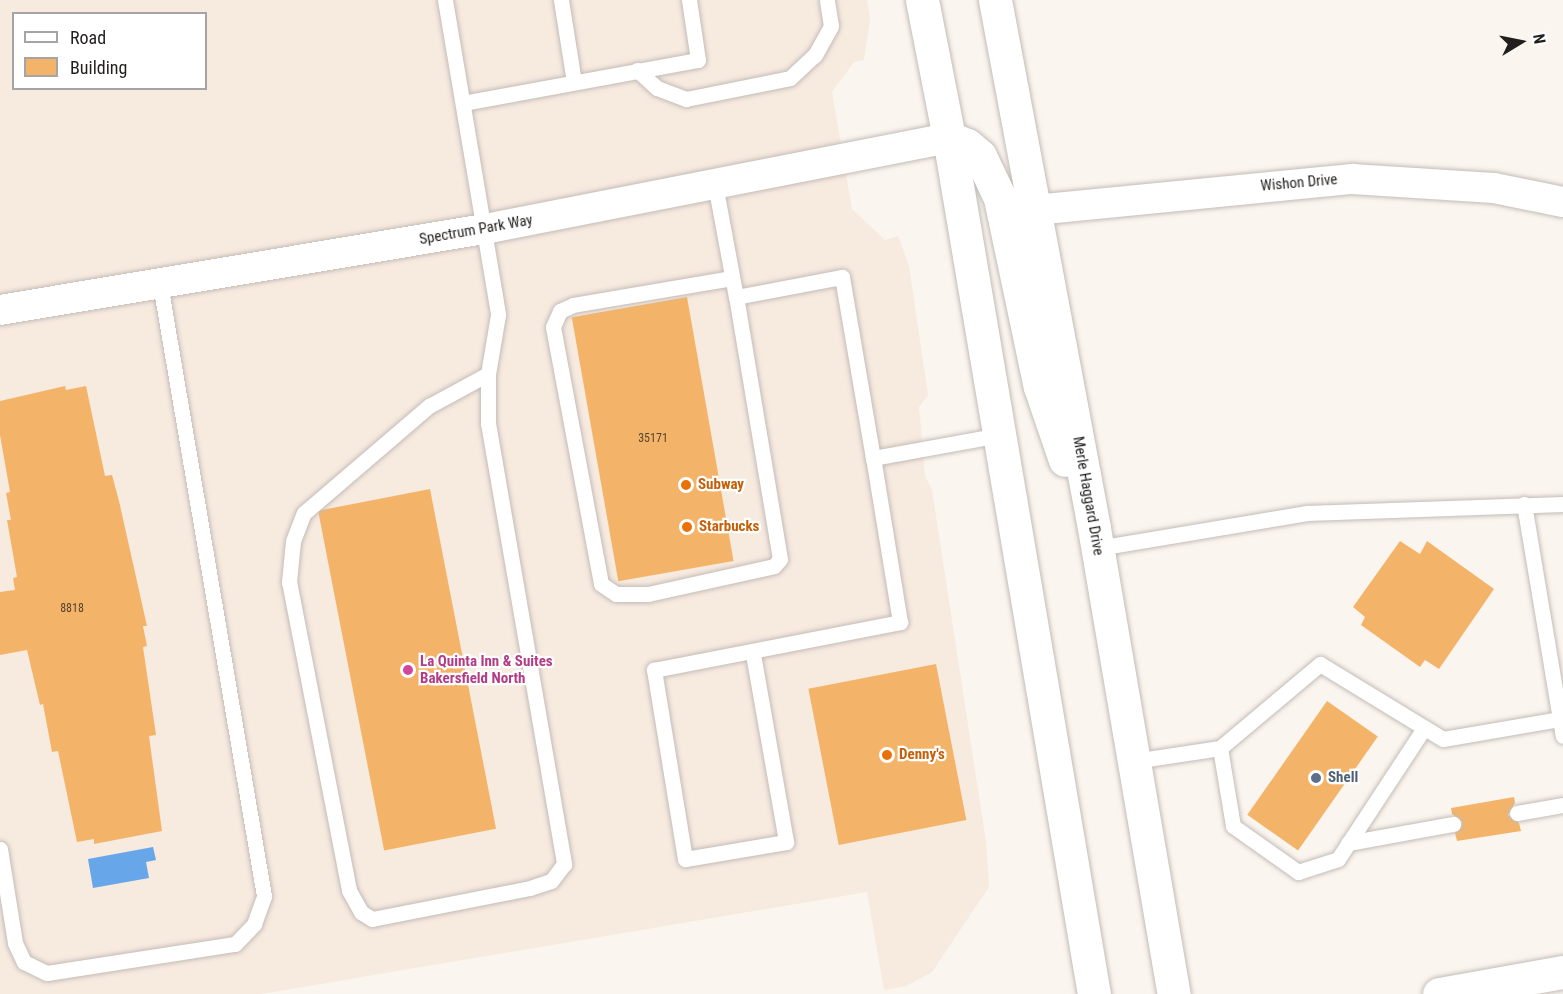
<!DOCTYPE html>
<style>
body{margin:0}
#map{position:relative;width:1563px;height:994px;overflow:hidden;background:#fbf5ef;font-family:"Roboto Condensed",sans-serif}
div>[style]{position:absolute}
.built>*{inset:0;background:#f7eadf}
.water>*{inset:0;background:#67a6e9}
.building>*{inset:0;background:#f3b469;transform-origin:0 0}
.roads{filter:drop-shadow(0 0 2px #c3bcb7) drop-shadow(0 0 2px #c3bcb7)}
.service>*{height:15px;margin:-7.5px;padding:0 7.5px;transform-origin:7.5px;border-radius:7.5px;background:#fff}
.minor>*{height:30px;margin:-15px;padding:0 15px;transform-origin:15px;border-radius:15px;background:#fff}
.primary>*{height:33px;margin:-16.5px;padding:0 16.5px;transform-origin:16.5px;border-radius:16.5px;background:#fff}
.trunk>*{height:33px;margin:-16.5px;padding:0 16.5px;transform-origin:16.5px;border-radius:16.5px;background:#fff}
.dots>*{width:16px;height:16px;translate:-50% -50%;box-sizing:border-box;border:3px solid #fff;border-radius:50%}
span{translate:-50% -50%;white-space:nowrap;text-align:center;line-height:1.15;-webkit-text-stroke:4.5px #fff;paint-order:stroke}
.number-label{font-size:12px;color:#564430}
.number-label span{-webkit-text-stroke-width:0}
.street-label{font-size:15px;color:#211f1d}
.food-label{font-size:15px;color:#c56008;font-weight:700}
.left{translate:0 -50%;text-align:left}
.hotel-label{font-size:15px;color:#b23c85;font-weight:700}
.service-label{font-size:15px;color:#4e5e75;font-weight:700}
.legend{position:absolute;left:12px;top:12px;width:195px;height:78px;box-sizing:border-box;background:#fff;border:2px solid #a6a5a5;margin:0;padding:8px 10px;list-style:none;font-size:18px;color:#211f1d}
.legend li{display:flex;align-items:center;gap:12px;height:30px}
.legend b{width:30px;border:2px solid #a6a5a5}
.north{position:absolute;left:1491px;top:12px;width:60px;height:60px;-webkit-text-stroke:4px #fff;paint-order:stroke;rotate:80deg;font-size:16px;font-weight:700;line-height:24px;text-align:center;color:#211f1d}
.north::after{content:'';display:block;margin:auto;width:21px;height:27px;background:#211f1d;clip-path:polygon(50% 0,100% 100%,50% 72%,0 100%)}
</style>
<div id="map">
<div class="built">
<div style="clip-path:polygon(evenodd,0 0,867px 0,870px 19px,864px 60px,854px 62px,832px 92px,852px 209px,885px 240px,898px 236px,909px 266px,928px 395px,919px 407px,925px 476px,932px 490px,986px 842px,989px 887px,932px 972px,906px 986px,884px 990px,867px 892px,261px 994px,0 994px,0 0,14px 14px,206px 14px,206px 88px,14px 88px,14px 14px)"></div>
</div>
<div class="water">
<div style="clip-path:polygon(153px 847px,156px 860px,146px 862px,149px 878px,93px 888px,88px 859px)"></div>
</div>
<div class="building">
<div style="left:687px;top:297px;width:268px;height:117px;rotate:80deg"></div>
<div style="clip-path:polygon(65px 386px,66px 390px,86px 386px,105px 476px,112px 475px,119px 501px,147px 626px,143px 626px,147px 646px,143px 647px,156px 735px,149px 736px,162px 831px,94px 844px,94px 839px,77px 842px,58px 751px,52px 752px,43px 704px,40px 705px,27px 650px,0 655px,0 592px,15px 590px,13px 578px,17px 577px,7px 520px,11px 520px,6px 493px,10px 492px,0 435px,0 401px)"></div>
<div style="left:430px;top:489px;width:346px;height:114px;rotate:79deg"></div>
<div style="clip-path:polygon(1400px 541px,1420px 554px,1427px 541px,1494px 589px,1439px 669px,1425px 660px,1420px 667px,1361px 625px,1365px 617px,1353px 607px)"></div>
<div style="left:936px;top:664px;width:159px;height:130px;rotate:79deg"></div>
<div style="left:1327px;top:701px;width:62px;height:139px;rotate:35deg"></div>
<div style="clip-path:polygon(1514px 797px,1515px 803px,1508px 815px,1519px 823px,1521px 831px,1457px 841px,1455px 833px,1462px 822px,1452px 814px,1451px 808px)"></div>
</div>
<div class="roads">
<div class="service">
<div style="left:445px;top:0;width:319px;rotate:80.4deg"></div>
<div style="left:498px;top:315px;width:60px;rotate:99.6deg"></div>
<div style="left:488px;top:374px;width:49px;rotate:90deg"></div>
<div style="left:488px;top:423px;width:448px;rotate:80.2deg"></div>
<div style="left:564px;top:864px;width:21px;rotate:127deg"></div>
<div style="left:551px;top:881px;width:22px;rotate:162deg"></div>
<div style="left:530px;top:888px;width:161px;rotate:168.9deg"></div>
<div style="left:372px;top:919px;width:13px;rotate:-148deg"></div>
<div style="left:361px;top:912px;width:25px;rotate:-119deg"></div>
<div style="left:349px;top:890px;width:314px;rotate:-101deg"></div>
<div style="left:289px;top:582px;width:41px;rotate:-84.4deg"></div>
<div style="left:293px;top:541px;width:30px;rotate:-69deg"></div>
<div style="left:304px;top:513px;width:165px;rotate:-40.6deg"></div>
<div style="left:429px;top:406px;width:67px;rotate:-28.5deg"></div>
<div style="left:561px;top:0;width:83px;rotate:81deg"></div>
<div style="left:637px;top:70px;width:27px;rotate:42deg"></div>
<div style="left:657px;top:88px;width:31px;rotate:21deg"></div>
<div style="left:686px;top:99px;width:106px;rotate:-11.4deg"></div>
<div style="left:790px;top:78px;width:34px;rotate:-43deg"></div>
<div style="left:815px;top:55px;width:33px;rotate:-61deg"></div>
<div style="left:831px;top:26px;width:26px;rotate:-99deg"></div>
<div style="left:463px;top:103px;width:239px;rotate:-10.4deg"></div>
<div style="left:698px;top:60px;width:61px;rotate:-98.5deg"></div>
<div style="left:715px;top:184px;width:115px;rotate:79.5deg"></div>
<div style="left:736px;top:297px;width:108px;rotate:-10.7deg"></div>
<div style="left:842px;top:277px;width:184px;rotate:80.3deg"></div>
<div style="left:873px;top:458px;width:129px;rotate:-10.3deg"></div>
<div style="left:732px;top:278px;width:161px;rotate:170.4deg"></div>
<div style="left:573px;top:305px;width:14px;rotate:155deg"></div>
<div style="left:560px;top:311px;width:17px;rotate:114deg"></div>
<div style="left:553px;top:327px;width:261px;rotate:79.4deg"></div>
<div style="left:601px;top:584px;width:18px;rotate:34deg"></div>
<div style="left:616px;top:594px;width:32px"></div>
<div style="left:648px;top:594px;width:129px;rotate:-12.5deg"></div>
<div style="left:774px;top:566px;width:9px;rotate:-49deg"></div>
<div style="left:780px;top:559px;width:266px;rotate:-99.5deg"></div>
<div style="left:1524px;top:504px;width:235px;rotate:80.5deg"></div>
<div style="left:1098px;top:548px;width:212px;rotate:-9.5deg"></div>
<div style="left:1307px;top:513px;width:256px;rotate:-2deg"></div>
<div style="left:753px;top:654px;width:191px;rotate:80deg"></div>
<div style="left:786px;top:842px;width:102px;rotate:170.4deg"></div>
<div style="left:685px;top:859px;width:192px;rotate:-99.3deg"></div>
<div style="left:654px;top:670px;width:251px;rotate:-11deg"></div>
<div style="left:900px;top:622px;width:166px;rotate:-99.3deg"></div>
<div style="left:1220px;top:748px;width:79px;rotate:80.5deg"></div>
<div style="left:1233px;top:826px;width:80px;rotate:35.3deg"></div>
<div style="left:1298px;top:872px;width:42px;rotate:-18deg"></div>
<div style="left:1338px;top:859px;width:157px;rotate:-56.7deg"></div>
<div style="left:1134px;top:761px;width:87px;rotate:-8.6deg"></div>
<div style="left:1220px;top:748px;width:131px;rotate:-40deg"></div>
<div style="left:1320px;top:664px;width:144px;rotate:31.4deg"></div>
<div style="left:1443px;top:739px;width:119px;rotate:-9.7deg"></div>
<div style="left:1517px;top:813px;width:47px;rotate:-9.9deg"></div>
<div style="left:1348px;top:843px;width:107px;rotate:-10.3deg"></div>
<div style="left:0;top:849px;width:95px;rotate:80.9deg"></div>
<div style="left:15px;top:943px;width:21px;rotate:65deg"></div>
<div style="left:24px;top:962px;width:25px;rotate:26deg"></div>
<div style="left:47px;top:973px;width:190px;rotate:-8.8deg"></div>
<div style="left:235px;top:944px;width:28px;rotate:-46deg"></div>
<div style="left:254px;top:924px;width:30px;rotate:-70deg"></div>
<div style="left:264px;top:896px;width:621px;rotate:-99.64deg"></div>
</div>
<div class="minor">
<div style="left:1035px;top:210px;width:319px;rotate:-5.6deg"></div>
<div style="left:1352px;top:179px;width:142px;rotate:3.6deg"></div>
<div style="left:1494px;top:188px;width:70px;rotate:11.5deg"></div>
<div style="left:0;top:310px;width:492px;rotate:-9.5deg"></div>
<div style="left:485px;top:229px;width:473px;rotate:-11.1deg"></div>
</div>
<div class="primary">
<div style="left:922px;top:0;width:141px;rotate:78.9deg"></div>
<div style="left:949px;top:138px;width:868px;rotate:80.39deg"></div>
<div style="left:995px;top:0;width:537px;rotate:79.38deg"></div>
<div style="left:1094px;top:528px;width:473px;rotate:80.3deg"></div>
<div style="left:949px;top:138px;width:19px;rotate:21deg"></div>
<div style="left:967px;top:145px;width:17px;rotate:40deg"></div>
<div style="left:980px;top:156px;width:47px;rotate:64.5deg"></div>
<div style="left:1000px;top:198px;width:193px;rotate:78.1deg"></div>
<div style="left:1040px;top:387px;width:77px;rotate:71.1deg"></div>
</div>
<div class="trunk">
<div style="left:1439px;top:994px;width:126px;rotate:-10.1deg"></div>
</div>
</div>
<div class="dots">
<div style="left:686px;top:485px;background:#e8710a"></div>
<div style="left:687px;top:527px;background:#e8710a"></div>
<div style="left:408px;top:670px;background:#d1479c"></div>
<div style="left:887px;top:755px;background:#e8710a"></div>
<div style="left:1316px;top:778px;background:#5c6f8a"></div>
</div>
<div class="number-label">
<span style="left:653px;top:439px">35171</span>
<span style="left:72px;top:609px">8818</span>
</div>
<div class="street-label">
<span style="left:1299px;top:183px;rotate:-5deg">Wishon Drive</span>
<span style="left:476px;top:230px;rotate:-10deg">Spectrum Park Way</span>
<span style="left:1088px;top:496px;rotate:80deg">Merle Haggard Drive</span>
</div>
<div class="food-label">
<span class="left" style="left:698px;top:485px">Subway</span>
<span class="left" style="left:699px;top:527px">Starbucks</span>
<span class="left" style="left:899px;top:755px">Denny's</span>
</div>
<div class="hotel-label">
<span class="left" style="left:420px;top:670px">La Quinta Inn &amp; Suites<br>Bakersfield North</span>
</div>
<div class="service-label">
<span class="left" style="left:1328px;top:778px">Shell</span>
</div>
<ul class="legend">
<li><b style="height:8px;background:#fff"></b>Road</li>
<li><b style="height:16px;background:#f3b469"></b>Building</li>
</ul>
<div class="north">N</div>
</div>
